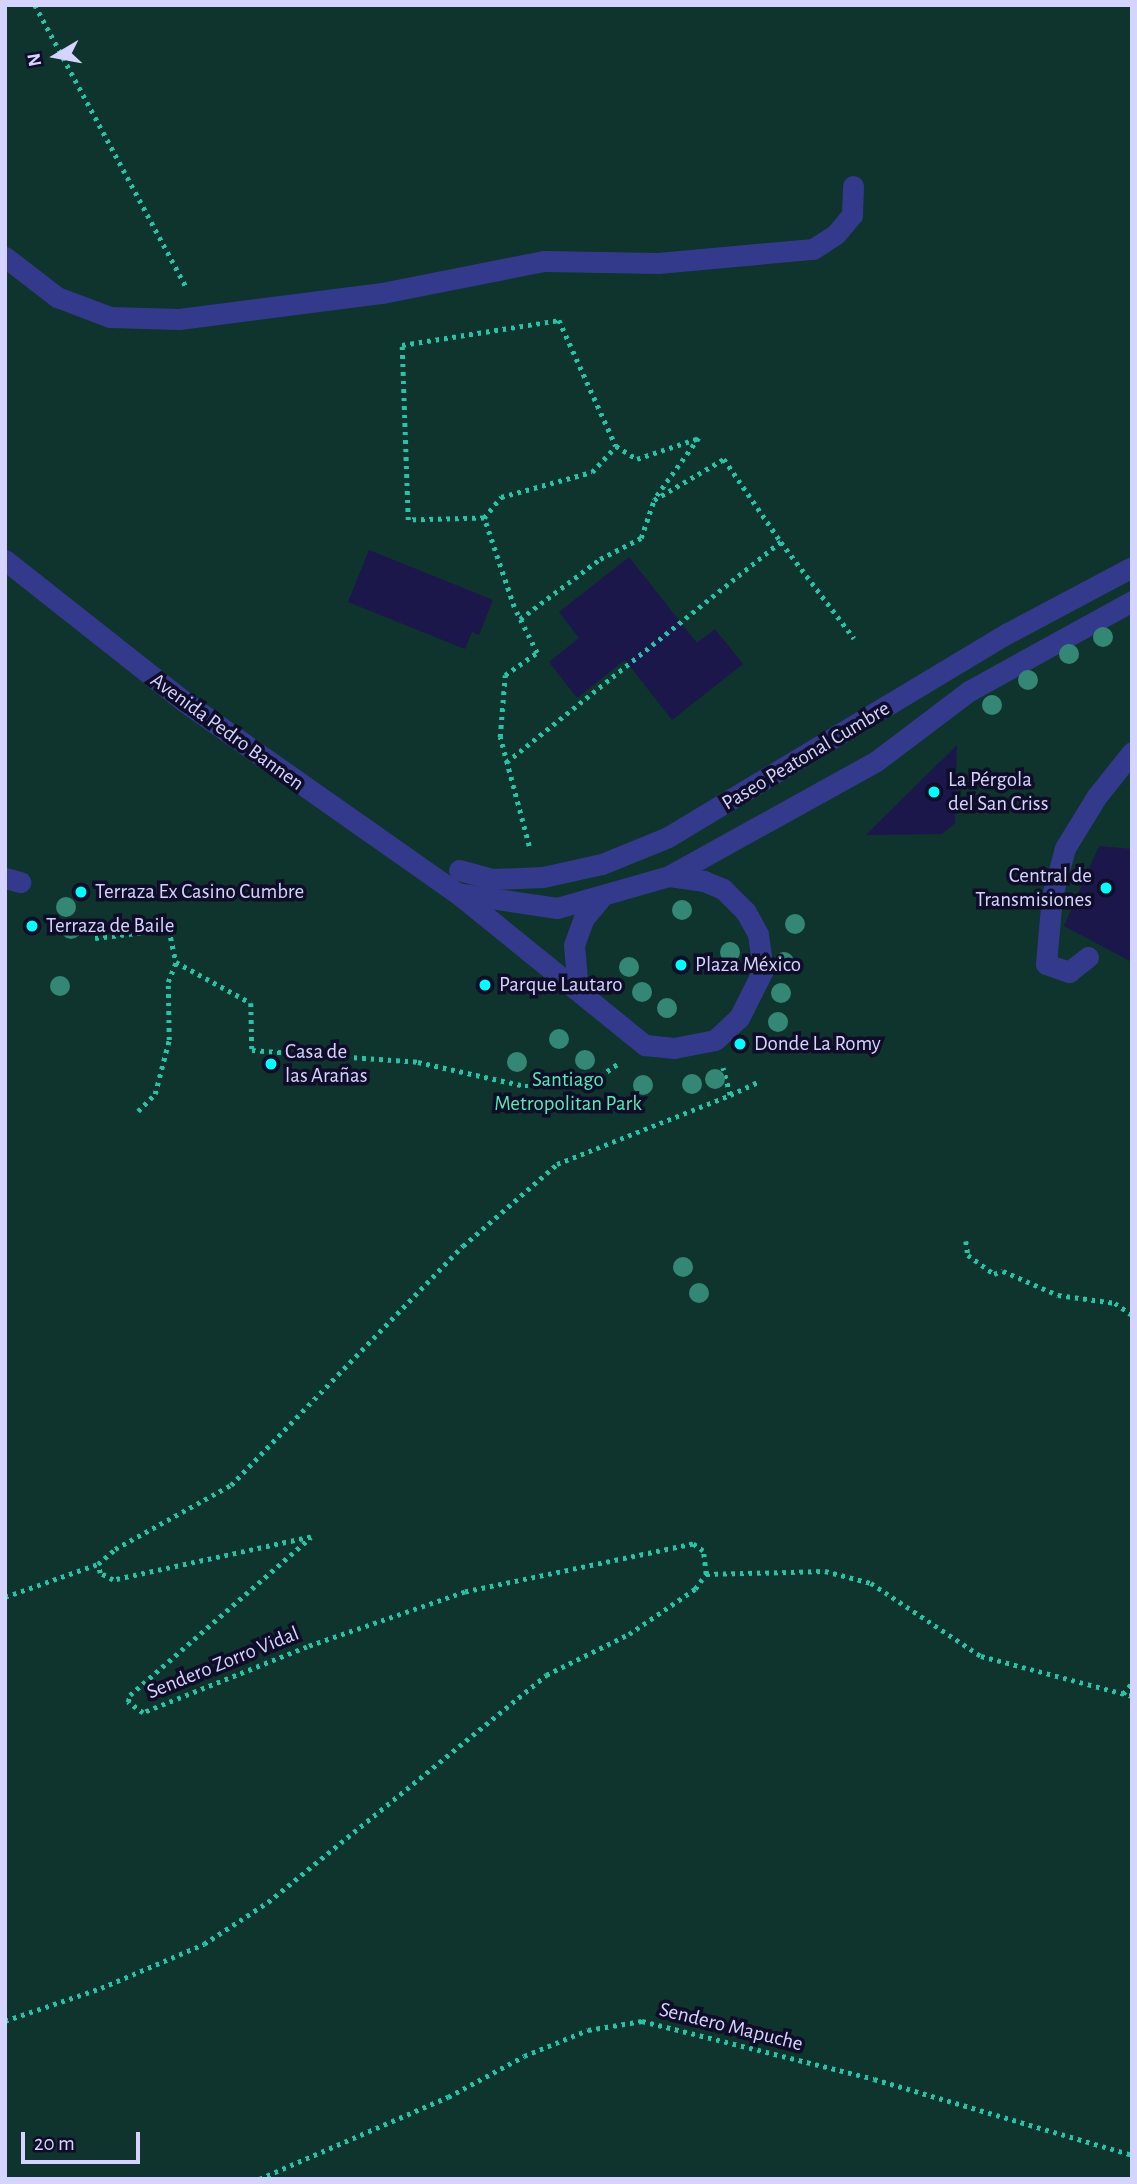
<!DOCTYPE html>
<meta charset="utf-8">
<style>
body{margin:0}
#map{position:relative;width:1137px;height:2184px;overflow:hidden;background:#0f0d28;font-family:"Alegreya Sans",sans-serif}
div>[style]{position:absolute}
.green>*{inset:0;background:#0f332d;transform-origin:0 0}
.building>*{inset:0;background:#1c174b}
.path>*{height:4.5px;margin-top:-2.25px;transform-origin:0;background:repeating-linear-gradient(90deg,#23c4a8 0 3.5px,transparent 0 8.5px)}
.minor>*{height:21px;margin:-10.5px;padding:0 10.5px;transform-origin:10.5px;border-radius:10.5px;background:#333a8c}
.trees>*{width:20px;height:20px;margin:-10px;border-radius:50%;background:#358775}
.dots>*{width:19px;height:19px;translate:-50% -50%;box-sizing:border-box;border:4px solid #0f0d28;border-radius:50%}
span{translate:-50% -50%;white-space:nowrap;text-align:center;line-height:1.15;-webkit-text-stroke:7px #0f0d28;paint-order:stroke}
.street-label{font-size:21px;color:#d4d4ff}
.poi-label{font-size:21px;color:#d4d4ff}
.left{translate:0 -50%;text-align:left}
.right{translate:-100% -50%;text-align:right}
.park-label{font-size:21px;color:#54ebb4}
.frame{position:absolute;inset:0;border:7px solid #d4d4ff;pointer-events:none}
.north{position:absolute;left:21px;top:21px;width:70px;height:70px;-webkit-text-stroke:5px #0f0d28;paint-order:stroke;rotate:260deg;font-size:19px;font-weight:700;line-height:28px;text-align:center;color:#d4d4ff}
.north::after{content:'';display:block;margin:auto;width:24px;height:32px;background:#d4d4ff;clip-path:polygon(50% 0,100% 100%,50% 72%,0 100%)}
.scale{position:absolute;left:21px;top:2132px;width:119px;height:32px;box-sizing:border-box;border:4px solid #d4d4ff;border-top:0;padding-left:9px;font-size:21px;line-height:24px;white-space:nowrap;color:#d4d4ff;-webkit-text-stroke:5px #0f0d28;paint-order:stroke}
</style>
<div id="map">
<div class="green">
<div style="left:5px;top:5px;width:1127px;height:2174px"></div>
</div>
<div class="building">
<div style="clip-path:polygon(369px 550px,493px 600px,479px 635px,472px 632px,465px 649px,348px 602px)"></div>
<div style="clip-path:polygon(629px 557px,697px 643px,715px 629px,743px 664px,672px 720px,625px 660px,577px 698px,549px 662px,579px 638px,559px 612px)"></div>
<div style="clip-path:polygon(957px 745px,955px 823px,942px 834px,866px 835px)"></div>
<div style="clip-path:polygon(1099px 846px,1132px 849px,1132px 962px,1064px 926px)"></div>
</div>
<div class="path">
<div style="left:35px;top:5px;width:321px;rotate:61.8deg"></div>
<div style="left:484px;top:518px;width:76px;rotate:178.5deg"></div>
<div style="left:408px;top:520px;width:175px;rotate:-92deg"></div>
<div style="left:402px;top:345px;width:159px;rotate:-9deg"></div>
<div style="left:559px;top:320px;width:138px;rotate:65.7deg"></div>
<div style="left:616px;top:446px;width:25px;rotate:32deg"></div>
<div style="left:637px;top:459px;width:65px;rotate:-18.7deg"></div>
<div style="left:699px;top:438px;width:77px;rotate:126deg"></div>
<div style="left:654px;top:500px;width:81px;rotate:-30.4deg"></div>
<div style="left:724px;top:459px;width:101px;rotate:55.5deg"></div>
<div style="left:781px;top:542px;width:353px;rotate:141.2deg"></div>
<div style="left:781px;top:542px;width:121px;rotate:52.8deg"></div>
<div style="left:520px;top:619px;width:100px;rotate:-36.9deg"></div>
<div style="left:600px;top:559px;width:46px;rotate:-27.1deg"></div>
<div style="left:641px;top:538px;width:40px;rotate:-71.1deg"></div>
<div style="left:529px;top:846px;width:113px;rotate:-104.9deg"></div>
<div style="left:500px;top:737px;width:62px;rotate:-85.4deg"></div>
<div style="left:505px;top:675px;width:39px;rotate:-35deg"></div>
<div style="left:537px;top:653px;width:51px;rotate:-116.6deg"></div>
<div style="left:514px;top:607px;width:94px;rotate:-108.6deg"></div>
<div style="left:484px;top:518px;width:27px;rotate:-51deg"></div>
<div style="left:501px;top:497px;width:94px;rotate:-15.4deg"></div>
<div style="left:592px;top:472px;width:35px;rotate:-47deg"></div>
<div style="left:95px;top:938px;width:75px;rotate:-6.9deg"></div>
<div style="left:169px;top:929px;width:34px;rotate:78deg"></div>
<div style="left:176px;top:962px;width:85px;rotate:28.7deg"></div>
<div style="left:251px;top:1003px;width:47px;rotate:88.8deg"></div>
<div style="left:252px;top:1050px;width:166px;rotate:4.1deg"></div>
<div style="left:418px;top:1062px;width:110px;rotate:12.6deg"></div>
<div style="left:525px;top:1086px;width:61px"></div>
<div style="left:586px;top:1086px;width:39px;rotate:-35deg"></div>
<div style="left:730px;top:1095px;width:31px;rotate:-25deg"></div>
<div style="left:138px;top:1111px;width:24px;rotate:-45deg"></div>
<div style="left:155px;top:1094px;width:56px;rotate:-75.5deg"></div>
<div style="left:169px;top:1040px;width:58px;rotate:-91deg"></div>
<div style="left:168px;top:982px;width:22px;rotate:-68deg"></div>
<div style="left:966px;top:1241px;width:14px;rotate:82deg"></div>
<div style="left:968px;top:1255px;width:32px;rotate:36deg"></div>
<div style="left:994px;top:1274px;width:9px;rotate:-18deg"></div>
<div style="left:1003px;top:1271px;width:60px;rotate:23.6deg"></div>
<div style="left:1058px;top:1295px;width:58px;rotate:8deg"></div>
<div style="left:1115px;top:1303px;width:21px;rotate:35deg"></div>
<div style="left:706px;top:1574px;width:119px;rotate:-1.4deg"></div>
<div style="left:825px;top:1571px;width:48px;rotate:14.6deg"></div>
<div style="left:871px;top:1583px;width:132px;rotate:33.6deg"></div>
<div style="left:981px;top:1656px;width:156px;rotate:14.8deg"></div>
<div style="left:5px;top:1597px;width:99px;rotate:-19.5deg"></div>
<div style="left:1123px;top:1694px;width:14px;rotate:-51deg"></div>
<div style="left:5px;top:2021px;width:102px;rotate:-19deg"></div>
<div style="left:101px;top:1988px;width:112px;rotate:-23.1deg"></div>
<div style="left:204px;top:1944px;width:77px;rotate:-33.3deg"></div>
<div style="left:268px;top:1902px;width:359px;rotate:-39.2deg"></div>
<div style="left:546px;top:1675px;width:93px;rotate:-26.3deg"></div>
<div style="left:629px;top:1634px;width:80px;rotate:-34.3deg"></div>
<div style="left:695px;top:1589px;width:19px;rotate:-54deg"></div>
<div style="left:706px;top:1574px;width:23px;rotate:-97deg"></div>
<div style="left:703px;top:1551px;width:12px;rotate:-145deg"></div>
<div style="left:693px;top:1544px;width:233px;rotate:168.1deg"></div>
<div style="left:465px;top:1592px;width:167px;rotate:160.8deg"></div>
<div style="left:307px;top:1647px;width:177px;rotate:158.1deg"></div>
<div style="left:143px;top:1713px;width:19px;rotate:-144deg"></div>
<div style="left:128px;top:1702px;width:7px;rotate:-74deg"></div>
<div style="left:130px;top:1695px;width:240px;rotate:-41.1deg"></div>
<div style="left:311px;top:1537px;width:203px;rotate:167.7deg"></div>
<div style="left:113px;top:1580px;width:15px;rotate:-152deg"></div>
<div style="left:100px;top:1573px;width:9px;rotate:-103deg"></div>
<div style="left:98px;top:1564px;width:23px;rotate:-41deg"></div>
<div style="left:115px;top:1549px;width:132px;rotate:-28.9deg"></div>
<div style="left:231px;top:1485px;width:333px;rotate:-45.9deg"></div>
<div style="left:463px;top:1246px;width:125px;rotate:-41.1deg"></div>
<div style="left:557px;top:1164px;width:186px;rotate:-21.7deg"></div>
<div style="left:730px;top:1095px;width:28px;rotate:-105deg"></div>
<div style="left:259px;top:2179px;width:206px;rotate:-23.5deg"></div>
<div style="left:448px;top:2097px;width:86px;rotate:-28.3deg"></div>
<div style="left:524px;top:2056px;width:69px;rotate:-22.1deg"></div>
<div style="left:588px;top:2030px;width:55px;rotate:-9.5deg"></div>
<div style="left:642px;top:2021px;width:239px;rotate:14deg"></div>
<div style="left:874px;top:2079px;width:269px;rotate:16.4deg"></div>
</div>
<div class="minor">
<div style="left:5px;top:257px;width:66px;rotate:37.6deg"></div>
<div style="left:57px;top:297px;width:57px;rotate:20.7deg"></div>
<div style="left:110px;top:317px;width:69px;rotate:1.7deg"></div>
<div style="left:179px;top:319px;width:205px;rotate:-7.3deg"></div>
<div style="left:382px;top:293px;width:165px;rotate:-11.2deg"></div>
<div style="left:544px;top:261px;width:114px;rotate:1deg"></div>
<div style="left:658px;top:263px;width:156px;rotate:-5.2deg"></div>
<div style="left:813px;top:249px;width:27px;rotate:-33deg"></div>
<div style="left:836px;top:234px;width:25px;rotate:-50deg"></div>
<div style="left:852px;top:215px;width:29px;rotate:-88deg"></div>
<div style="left:5px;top:560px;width:226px;rotate:38.3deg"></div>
<div style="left:182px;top:700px;width:336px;rotate:35.1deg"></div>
<div style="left:457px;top:893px;width:242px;rotate:39deg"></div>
<div style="left:645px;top:1045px;width:29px;rotate:6deg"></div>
<div style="left:674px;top:1048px;width:42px;rotate:-11deg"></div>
<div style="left:715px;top:1040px;width:33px;rotate:-43deg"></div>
<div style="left:739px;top:1018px;width:54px;rotate:-63.4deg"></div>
<div style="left:763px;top:970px;width:36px;rotate:-98deg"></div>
<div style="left:758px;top:934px;width:25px;rotate:-119deg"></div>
<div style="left:746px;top:912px;width:33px;rotate:-135deg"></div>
<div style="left:723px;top:889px;width:21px;rotate:-157deg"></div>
<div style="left:704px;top:881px;width:35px;rotate:-172deg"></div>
<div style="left:669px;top:876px;width:116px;rotate:164.1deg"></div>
<div style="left:557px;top:908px;width:101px;rotate:-171.5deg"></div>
<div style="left:459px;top:870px;width:35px;rotate:15deg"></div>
<div style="left:493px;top:879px;width:50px;rotate:-2.3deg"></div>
<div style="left:543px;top:877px;width:60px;rotate:-12.4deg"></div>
<div style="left:602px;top:864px;width:71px;rotate:-22.2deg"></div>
<div style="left:668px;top:837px;width:397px;rotate:-31deg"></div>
<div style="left:1008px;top:633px;width:140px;rotate:-28deg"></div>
<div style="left:669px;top:876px;width:235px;rotate:-29deg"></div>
<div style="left:875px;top:762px;width:118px;rotate:-37.1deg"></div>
<div style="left:969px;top:691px;width:186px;rotate:-28.9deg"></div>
<div style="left:5px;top:878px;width:16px;rotate:15deg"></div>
<div style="left:1088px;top:957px;width:24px;rotate:142deg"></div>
<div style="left:1069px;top:972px;width:24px;rotate:-161deg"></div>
<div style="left:1046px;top:964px;width:68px;rotate:-85deg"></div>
<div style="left:1052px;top:896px;width:50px;rotate:-74.8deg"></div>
<div style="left:1065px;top:848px;width:61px;rotate:-58.4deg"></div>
<div style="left:1097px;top:796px;width:56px;rotate:-51.5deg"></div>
<div style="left:578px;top:990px;width:45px;rotate:-95.1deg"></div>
<div style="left:574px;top:945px;width:29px;rotate:-70deg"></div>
<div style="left:584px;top:918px;width:25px;rotate:-50deg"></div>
</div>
<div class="trees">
<div style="left:1103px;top:637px"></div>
<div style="left:1069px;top:654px"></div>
<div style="left:1028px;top:680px"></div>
<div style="left:992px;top:705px"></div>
<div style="left:66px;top:907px"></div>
<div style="left:682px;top:910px"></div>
<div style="left:795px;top:924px"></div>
<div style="left:71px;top:929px"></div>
<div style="left:730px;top:952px"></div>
<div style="left:784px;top:962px"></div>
<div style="left:629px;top:967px"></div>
<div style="left:60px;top:986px"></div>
<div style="left:642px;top:992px"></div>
<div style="left:781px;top:993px"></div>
<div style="left:667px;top:1008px"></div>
<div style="left:778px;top:1022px"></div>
<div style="left:559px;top:1039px"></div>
<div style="left:585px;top:1060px"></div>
<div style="left:517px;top:1062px"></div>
<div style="left:715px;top:1079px"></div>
<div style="left:692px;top:1084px"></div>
<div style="left:643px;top:1085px"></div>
<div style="left:683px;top:1267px"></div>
<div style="left:699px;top:1293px"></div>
</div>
<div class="dots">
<div style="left:934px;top:792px;background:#00fffc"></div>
<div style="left:1106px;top:888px;background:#00fffc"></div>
<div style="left:81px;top:892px;background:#00fffc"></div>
<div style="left:32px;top:926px;background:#00fffc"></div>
<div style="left:681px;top:965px;background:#00fffc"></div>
<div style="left:485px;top:985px;background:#00fffc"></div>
<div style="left:740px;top:1044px;background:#00fffc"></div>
<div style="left:271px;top:1064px;background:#00fffc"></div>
</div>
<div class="street-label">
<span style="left:227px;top:732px;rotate:36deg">Avenida Pedro Bannen</span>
<span style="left:806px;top:756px;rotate:-31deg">Paseo Peatonal Cumbre</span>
<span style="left:223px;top:1663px;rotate:-22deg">Sendero Zorro Vidal</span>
<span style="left:731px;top:2027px;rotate:14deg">Sendero Mapuche</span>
</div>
<div class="poi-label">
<span class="left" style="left:948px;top:792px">La Pérgola<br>del San Criss</span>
<span class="right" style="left:1092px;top:888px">Central de<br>Transmisiones</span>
<span class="left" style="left:95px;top:892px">Terraza Ex Casino Cumbre</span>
<span class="left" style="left:46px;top:926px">Terraza de Baile</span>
<span class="left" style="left:695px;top:965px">Plaza México</span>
<span class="left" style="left:499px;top:985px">Parque Lautaro</span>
<span class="left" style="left:754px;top:1044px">Donde La Romy</span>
<span class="left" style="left:285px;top:1064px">Casa de<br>las Arañas</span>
</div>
<div class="park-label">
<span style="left:568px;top:1092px">Santiago<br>Metropolitan Park</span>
</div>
<div class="frame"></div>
<div class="north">N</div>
<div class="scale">20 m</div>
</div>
